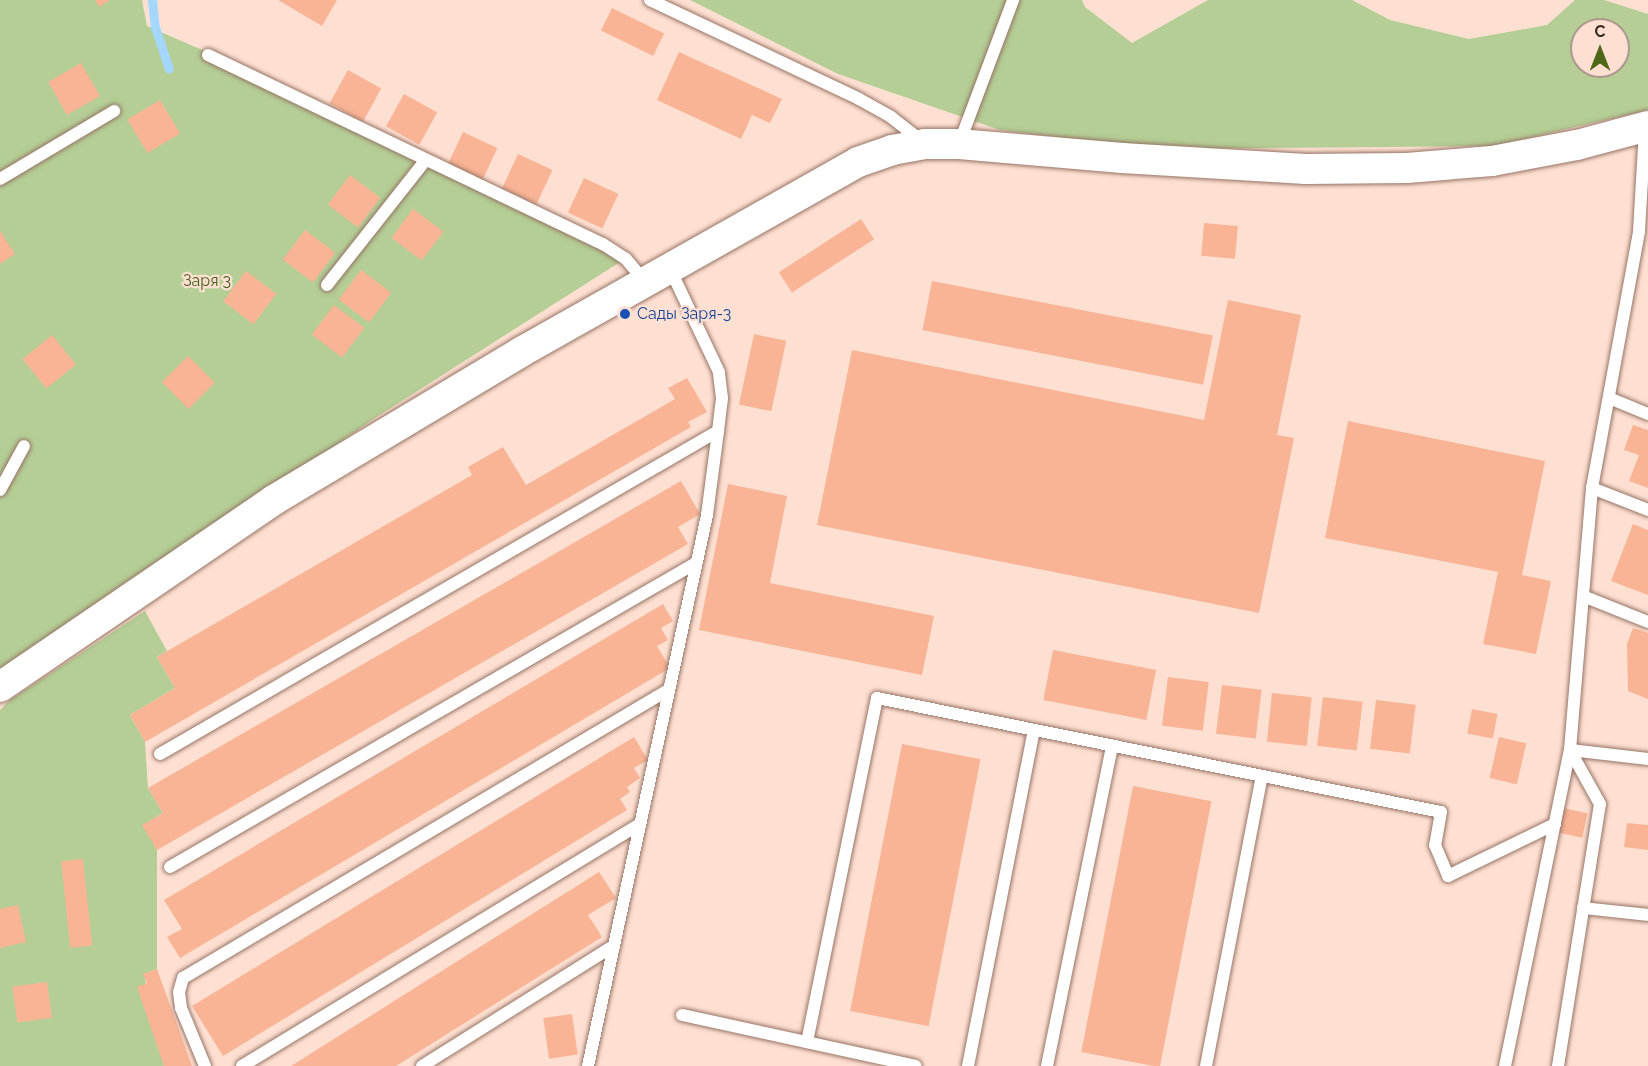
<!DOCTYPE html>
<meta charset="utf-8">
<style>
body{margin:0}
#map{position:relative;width:1648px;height:1066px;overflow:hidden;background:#fee0d2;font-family:Raleway,sans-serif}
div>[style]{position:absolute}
.green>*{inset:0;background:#b4ce95}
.stream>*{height:9px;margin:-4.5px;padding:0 4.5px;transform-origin:4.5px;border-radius:4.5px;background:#a5d6fb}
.building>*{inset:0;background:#f9b495;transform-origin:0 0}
.roads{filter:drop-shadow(0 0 2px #967465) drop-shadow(0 0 2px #967465)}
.service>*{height:12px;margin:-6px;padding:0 6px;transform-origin:6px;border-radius:6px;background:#fff}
.tertiary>*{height:30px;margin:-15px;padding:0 15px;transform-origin:15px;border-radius:15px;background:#fff}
.dots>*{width:16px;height:16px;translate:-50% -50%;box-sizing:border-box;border:3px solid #fee0d2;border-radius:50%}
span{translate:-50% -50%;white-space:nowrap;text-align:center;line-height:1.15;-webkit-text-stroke:4.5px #fee0d2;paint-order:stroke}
.park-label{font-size:16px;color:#455e1d}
.transit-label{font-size:16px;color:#164399}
.left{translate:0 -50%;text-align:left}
.north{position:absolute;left:1570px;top:18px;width:60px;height:60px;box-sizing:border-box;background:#fee0d2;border:2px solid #ae978c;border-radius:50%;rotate:0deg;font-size:16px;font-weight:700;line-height:24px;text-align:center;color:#372922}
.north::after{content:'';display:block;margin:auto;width:21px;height:27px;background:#506818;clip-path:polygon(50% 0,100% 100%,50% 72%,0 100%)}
</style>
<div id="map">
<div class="green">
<div style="clip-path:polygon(0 0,142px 0,147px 26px,258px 74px,628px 257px,375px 418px,0 676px)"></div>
<div style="clip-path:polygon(evenodd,690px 0,1082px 0,1085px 7px,1132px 43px,1208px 0,1352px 0,1390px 20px,1469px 39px,1547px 25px,1575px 0,1604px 0,1648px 14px,1648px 110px,1494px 146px,1156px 149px,1000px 130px,838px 74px,690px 0,1582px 30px,1618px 30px,1618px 66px,1582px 66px,1582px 30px)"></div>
<div style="clip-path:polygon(145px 611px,167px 651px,157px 657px,175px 688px,130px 715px,145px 742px,148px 788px,163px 813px,143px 825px,157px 850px,157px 969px,144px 974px,164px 1066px,0 1066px,0 710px,10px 700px)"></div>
</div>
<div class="stream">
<div style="left:152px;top:0;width:27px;rotate:84deg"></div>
<div style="left:155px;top:27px;width:44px;rotate:71.6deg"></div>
</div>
<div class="building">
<div style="clip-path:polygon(95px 0,110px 0,99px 7px)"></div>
<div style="clip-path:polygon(278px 0,337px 0,322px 26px)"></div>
<div style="left:612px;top:8px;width:58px;height:25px;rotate:26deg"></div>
<div style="clip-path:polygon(679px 52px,782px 99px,770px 123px,752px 115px,741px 139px,657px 100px)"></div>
<div style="left:81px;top:63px;width:38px;height:38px;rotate:60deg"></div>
<div style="left:348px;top:70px;width:38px;height:38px;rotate:29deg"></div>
<div style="left:404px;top:94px;width:38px;height:37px;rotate:29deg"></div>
<div style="left:160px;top:100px;width:39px;height:38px;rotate:59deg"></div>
<div style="left:463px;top:132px;width:38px;height:37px;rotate:25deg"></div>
<div style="left:518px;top:154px;width:38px;height:38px;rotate:25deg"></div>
<div style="left:350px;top:175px;width:38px;height:37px;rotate:37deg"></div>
<div style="left:584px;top:178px;width:38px;height:38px;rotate:25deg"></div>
<div style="left:413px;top:209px;width:38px;height:36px;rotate:37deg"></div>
<div style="left:861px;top:219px;width:24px;height:98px;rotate:57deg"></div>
<div style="left:1204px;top:223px;width:34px;height:33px;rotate:5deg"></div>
<div style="left:305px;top:230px;width:38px;height:37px;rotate:37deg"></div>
<div style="clip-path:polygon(0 231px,15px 254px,0 264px)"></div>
<div style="left:361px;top:270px;width:38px;height:37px;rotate:37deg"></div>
<div style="left:246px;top:271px;width:38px;height:38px;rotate:37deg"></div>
<div style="left:932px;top:281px;width:286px;height:50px;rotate:11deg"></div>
<div style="clip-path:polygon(1228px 300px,1301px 315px,1277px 435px,1294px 438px,1259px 613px,817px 525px,852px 350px,1204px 420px)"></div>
<div style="left:334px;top:305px;width:38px;height:37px;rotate:37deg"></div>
<div style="left:754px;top:334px;width:33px;height:72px;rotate:12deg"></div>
<div style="left:52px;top:335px;width:38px;height:38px;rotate:51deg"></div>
<div style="left:188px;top:356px;width:38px;height:37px;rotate:45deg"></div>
<div style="clip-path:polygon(687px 378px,707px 412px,688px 422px,691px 427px,145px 742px,130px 715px,175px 688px,157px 657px,472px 475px,468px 467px,503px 447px,526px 485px,675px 399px,668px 388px)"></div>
<div style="clip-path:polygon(1348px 421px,1545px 461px,1522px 575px,1551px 581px,1536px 654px,1483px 644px,1498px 572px,1325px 538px)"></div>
<div style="clip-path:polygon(1633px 425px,1648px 430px,1648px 488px,1629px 481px,1639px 455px,1624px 450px)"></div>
<div style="clip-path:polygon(681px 481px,700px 514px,678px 527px,688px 544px,157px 850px,142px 825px,163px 813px,148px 788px)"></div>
<div style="clip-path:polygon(728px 484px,787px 496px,770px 583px,934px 616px,922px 675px,699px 630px)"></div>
<div style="clip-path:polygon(1633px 524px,1648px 530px,1648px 595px,1611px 581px)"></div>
<div style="clip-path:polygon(663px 604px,673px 621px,661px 628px,668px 640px,657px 646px,670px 668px,180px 958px,167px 937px,182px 929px,164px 900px)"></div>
<div style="clip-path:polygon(1633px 628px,1648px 633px,1648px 699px,1628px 691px,1627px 644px)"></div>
<div style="left:1053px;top:650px;width:105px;height:51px;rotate:11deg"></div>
<div style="left:1168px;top:677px;width:41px;height:49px;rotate:7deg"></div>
<div style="left:1222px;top:685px;width:40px;height:49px;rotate:7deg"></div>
<div style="left:1272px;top:693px;width:40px;height:49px;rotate:6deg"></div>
<div style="left:1323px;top:697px;width:40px;height:49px;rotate:7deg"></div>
<div style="left:1376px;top:700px;width:40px;height:49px;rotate:7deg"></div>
<div style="left:1472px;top:709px;width:26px;height:25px;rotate:11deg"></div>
<div style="clip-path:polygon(634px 737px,648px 760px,634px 768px,640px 778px,627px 787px,630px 792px,620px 799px,627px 810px,223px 1056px,192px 1006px)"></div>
<div style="left:1499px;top:737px;width:28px;height:42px;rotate:13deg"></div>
<div style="left:902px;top:744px;width:80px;height:272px;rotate:11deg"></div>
<div style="left:1133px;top:786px;width:80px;height:271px;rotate:11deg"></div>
<div style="left:1563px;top:808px;width:25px;height:25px;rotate:12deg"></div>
<div style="clip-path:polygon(1627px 823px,1648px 825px,1648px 850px,1624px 847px)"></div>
<div style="left:83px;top:859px;width:87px;height:22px;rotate:84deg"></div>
<div style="clip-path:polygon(599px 872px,616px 898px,588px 915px,602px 937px,396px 1066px,291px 1066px)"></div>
<div style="clip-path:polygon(18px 905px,26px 942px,0 948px,0 909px)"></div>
<div style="clip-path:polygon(157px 969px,192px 1066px,164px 1066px,137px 987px,147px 983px,143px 974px)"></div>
<div style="left:47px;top:982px;width:36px;height:35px;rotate:82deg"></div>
<div style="left:572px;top:1014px;width:41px;height:29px;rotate:82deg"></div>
</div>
<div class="roads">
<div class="service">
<div style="left:650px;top:0;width:231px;rotate:25.3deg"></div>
<div style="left:859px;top:99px;width:37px;rotate:29deg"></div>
<div style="left:891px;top:117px;width:39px;rotate:38deg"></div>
<div style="left:208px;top:55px;width:438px;rotate:25.6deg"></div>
<div style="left:603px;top:244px;width:27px;rotate:33deg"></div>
<div style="left:626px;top:259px;width:30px;rotate:50deg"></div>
<div style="left:959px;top:144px;width:154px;rotate:-69.4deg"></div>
<div style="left:0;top:179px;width:133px;rotate:-30.8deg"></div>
<div style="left:327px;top:285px;width:158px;rotate:-51.7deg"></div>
<div style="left:1609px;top:398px;width:42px;rotate:22.3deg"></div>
<div style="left:1592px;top:488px;width:60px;rotate:21.4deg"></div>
<div style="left:0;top:490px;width:50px;rotate:-61.4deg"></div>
<div style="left:1583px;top:596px;width:70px;rotate:21.8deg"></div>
<div style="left:160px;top:754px;width:645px;rotate:-30.06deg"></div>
<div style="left:170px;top:867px;width:608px;rotate:-30.03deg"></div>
<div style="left:1583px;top:908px;width:65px;rotate:6.1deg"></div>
<div style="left:682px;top:1015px;width:239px;rotate:12.3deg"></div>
<div style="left:807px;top:1042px;width:351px;rotate:-78.5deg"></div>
<div style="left:877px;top:698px;width:575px;rotate:11.43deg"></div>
<div style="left:1441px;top:812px;width:34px;rotate:100deg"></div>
<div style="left:1435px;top:845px;width:34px;rotate:67deg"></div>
<div style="left:1448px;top:876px;width:119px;rotate:-25.9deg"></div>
<div style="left:205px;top:1066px;width:63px;rotate:-112.5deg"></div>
<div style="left:181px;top:1008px;width:16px;rotate:-97deg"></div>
<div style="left:179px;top:992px;width:15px;rotate:-74deg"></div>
<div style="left:183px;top:978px;width:564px;rotate:-30.7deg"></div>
<div style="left:242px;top:1066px;width:466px;rotate:-31.3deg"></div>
<div style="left:422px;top:1066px;width:226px;rotate:-32.1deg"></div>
<div style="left:588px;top:1066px;width:564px;rotate:-77.81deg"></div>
<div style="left:707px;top:515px;width:85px;rotate:-82.5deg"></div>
<div style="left:718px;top:431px;width:33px;rotate:-83deg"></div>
<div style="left:722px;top:398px;width:26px;rotate:-97deg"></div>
<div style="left:719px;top:372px;width:114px;rotate:-115.4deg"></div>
<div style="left:968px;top:1066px;width:342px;rotate:-78.9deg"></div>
<div style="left:1047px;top:1066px;width:327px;rotate:-78.5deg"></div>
<div style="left:1206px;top:1066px;width:295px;rotate:-79.1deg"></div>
<div style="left:1505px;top:1066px;width:323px;rotate:-78.4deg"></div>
<div style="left:1570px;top:750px;width:263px;rotate:-85.2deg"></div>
<div style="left:1592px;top:488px;width:261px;rotate:-79.6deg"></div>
<div style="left:1639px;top:231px;width:102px;rotate:-86.6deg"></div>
<div style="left:1558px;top:1066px;width:265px;rotate:-80.9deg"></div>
<div style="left:1600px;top:804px;width:62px;rotate:-119.1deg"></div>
<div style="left:1570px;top:750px;width:79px;rotate:6.6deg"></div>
</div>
<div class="tertiary">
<div style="left:0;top:687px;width:332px;rotate:-34.3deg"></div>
<div style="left:274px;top:500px;width:288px;rotate:-30.9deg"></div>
<div style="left:521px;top:352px;width:387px;rotate:-29.4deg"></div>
<div style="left:858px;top:162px;width:36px;rotate:-19deg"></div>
<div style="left:892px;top:150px;width:34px;rotate:-10deg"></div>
<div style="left:925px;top:144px;width:34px"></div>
<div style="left:959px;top:144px;width:164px;rotate:4.9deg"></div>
<div style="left:1122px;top:158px;width:184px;rotate:3.4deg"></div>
<div style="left:1306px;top:169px;width:101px;rotate:-0.6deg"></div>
<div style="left:1407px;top:168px;width:85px;rotate:-4.7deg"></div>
<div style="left:1492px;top:161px;width:86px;rotate:-10.7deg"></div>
<div style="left:1577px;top:145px;width:73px;rotate:-15deg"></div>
</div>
</div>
<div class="dots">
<div style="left:625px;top:314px;background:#1a4fb4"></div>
</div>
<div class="park-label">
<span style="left:207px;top:281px">Заря 3</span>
</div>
<div class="transit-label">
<span class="left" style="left:637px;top:314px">Сады Заря-3</span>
</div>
<div class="north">С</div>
</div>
